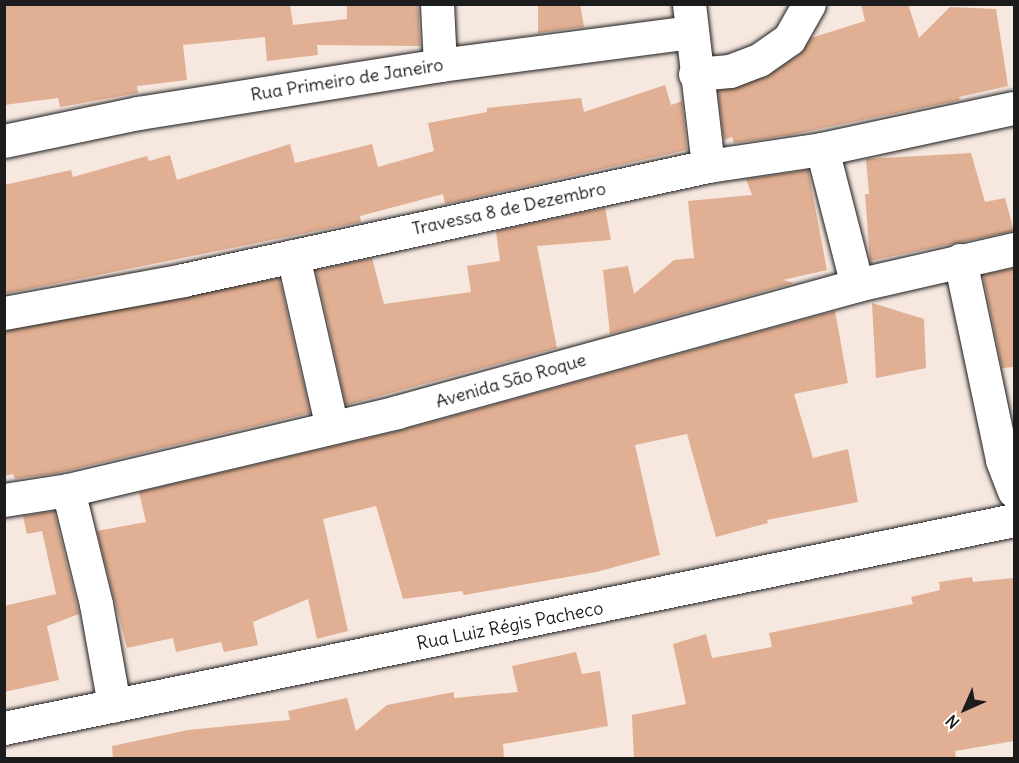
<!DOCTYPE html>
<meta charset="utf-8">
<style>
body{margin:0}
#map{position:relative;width:1019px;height:763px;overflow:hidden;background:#f6e7df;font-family:Delius,sans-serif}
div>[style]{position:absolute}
.building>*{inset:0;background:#e1af93}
.roads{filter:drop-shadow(0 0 2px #1c1c1c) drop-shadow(0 0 2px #1c1c1c)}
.street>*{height:33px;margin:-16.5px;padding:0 16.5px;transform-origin:16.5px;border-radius:16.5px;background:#fff}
.secondary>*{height:33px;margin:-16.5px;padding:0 16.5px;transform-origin:16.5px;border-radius:16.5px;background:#fff}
span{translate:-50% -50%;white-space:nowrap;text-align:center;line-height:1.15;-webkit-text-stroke:4.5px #fff;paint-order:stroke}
.street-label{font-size:18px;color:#1c1c1c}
.frame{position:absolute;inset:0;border:6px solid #1c1c1c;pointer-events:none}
.north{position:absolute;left:935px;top:679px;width:60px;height:60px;-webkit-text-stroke:4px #fff;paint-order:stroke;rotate:225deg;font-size:16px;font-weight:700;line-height:24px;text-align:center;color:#1c1c1c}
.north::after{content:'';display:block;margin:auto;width:21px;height:27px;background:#1c1c1c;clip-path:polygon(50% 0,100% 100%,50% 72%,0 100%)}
</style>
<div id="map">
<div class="building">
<div style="clip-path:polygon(4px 4px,290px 4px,293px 25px,347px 19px,347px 4px,418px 4px,420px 46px,317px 45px,318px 55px,267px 61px,265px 37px,183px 45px,187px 80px,137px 86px,138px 93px,60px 107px,58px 98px,4px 105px)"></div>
<div style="clip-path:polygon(538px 4px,580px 4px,584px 27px,538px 33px)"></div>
<div style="clip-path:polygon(861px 4px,908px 4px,919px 38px,950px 7px,996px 9px,1008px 86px,959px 97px,960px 100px,790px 135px,734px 143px,732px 137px,724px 140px,718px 91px,766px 77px,800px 54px,811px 38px,865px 21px)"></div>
<div style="clip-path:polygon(665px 85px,671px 105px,682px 101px,687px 150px,445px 204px,443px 194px,360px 216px,361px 222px,4px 294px,4px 185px,71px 170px,73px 177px,147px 156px,149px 161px,170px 155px,177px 180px,290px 144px,295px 163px,372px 144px,378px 167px,434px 151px,428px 123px,487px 112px,487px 108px,581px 98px,584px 112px)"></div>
<div style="clip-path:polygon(971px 153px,985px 202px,1005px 198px,1014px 231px,870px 261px,865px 194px,869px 194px,866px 159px)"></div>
<div style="clip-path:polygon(808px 170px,827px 270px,783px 280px,794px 283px,610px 334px,603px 270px,628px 266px,634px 294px,674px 260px,694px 258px,688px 201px,752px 195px,746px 179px)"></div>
<div style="clip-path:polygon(605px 208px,611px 240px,537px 246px,557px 348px,346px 405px,316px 270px,372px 258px,384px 304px,471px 292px,467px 266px,500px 261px,496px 231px)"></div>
<div style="clip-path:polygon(1014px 268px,1014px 367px,1002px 368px,983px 275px)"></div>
<div style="clip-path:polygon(279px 278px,310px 413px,58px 473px,15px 479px,13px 474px,4px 476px,4px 331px)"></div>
<div style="clip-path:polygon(872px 303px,924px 319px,926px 368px,876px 378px)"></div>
<div style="clip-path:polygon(835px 311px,848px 383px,794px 394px,813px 458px,848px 449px,858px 502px,767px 520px,768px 523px,716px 537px,687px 434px,635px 445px,660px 555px,596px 572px,464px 595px,462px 591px,403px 599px,376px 506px,323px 519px,348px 631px,317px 639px,308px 599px,253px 622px,258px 645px,224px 652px,221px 642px,176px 652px,173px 638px,127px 648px,97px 531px,146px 522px,139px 492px,402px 430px)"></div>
<div style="clip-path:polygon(54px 511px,79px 614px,47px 626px,59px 680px,4px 692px,4px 606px,56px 594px,42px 531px,27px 534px,23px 516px)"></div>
<div style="clip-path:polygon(972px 577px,973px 582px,1014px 578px,1014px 741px,955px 751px,956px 759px,634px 759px,632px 715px,686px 704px,673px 644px,706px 634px,712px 658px,772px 647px,769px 633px,913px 604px,911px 597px,940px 590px,939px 582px)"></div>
<div style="clip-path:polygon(576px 652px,582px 674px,600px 671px,608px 726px,503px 744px,504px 759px,113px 759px,112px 746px,188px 730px,290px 720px,288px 711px,347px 698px,356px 731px,387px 705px,454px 692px,454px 698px,518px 692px,512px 666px)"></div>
</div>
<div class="roads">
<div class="street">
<div style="left:437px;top:4px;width:61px;rotate:87.2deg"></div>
<div style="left:689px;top:4px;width:163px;rotate:83.3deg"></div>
<div style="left:695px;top:74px;width:35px;rotate:-5deg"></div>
<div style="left:730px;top:71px;width:31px;rotate:-21deg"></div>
<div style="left:759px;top:60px;width:37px;rotate:-35deg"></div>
<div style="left:789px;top:39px;width:40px;rotate:-60.3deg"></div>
<div style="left:4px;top:141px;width:137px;rotate:-11.8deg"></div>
<div style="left:138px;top:113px;width:306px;rotate:-9deg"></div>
<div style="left:440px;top:65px;width:253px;rotate:-7.5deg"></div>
<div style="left:822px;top:149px;width:140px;rotate:75.6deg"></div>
<div style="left:293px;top:256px;width:175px;rotate:77.2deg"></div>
<div style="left:960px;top:260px;width:204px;rotate:78.1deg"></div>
<div style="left:1002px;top:460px;width:33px;rotate:69deg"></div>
<div style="left:4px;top:313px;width:182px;rotate:-10.4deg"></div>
<div style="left:183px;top:280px;width:537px;rotate:-12.25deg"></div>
<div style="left:708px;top:166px;width:115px;rotate:-8.5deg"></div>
<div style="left:822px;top:149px;width:196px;rotate:-12.1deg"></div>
<div style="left:68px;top:490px;width:117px;rotate:76.2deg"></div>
<div style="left:96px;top:604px;width:103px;rotate:79.9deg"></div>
<div style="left:4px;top:500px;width:65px;rotate:-8.9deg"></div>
<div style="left:68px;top:490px;width:338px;rotate:-13.3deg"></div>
<div style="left:397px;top:412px;width:477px;rotate:-15.4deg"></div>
<div style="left:857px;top:285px;width:161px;rotate:-12.9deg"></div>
</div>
<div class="secondary">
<div style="left:4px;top:728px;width:1031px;rotate:-11.64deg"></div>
</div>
</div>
<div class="street-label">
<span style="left:347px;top:80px;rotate:-9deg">Rua Primeiro de Janeiro</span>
<span style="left:509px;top:209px;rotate:-12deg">Travessa 8 de Dezembro</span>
<span style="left:511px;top:381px;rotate:-16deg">Avenida São Roque</span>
<span style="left:510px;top:626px;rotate:-11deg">Rua Luiz Régis Pacheco</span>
</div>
<div class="frame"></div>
<div class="north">N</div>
</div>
